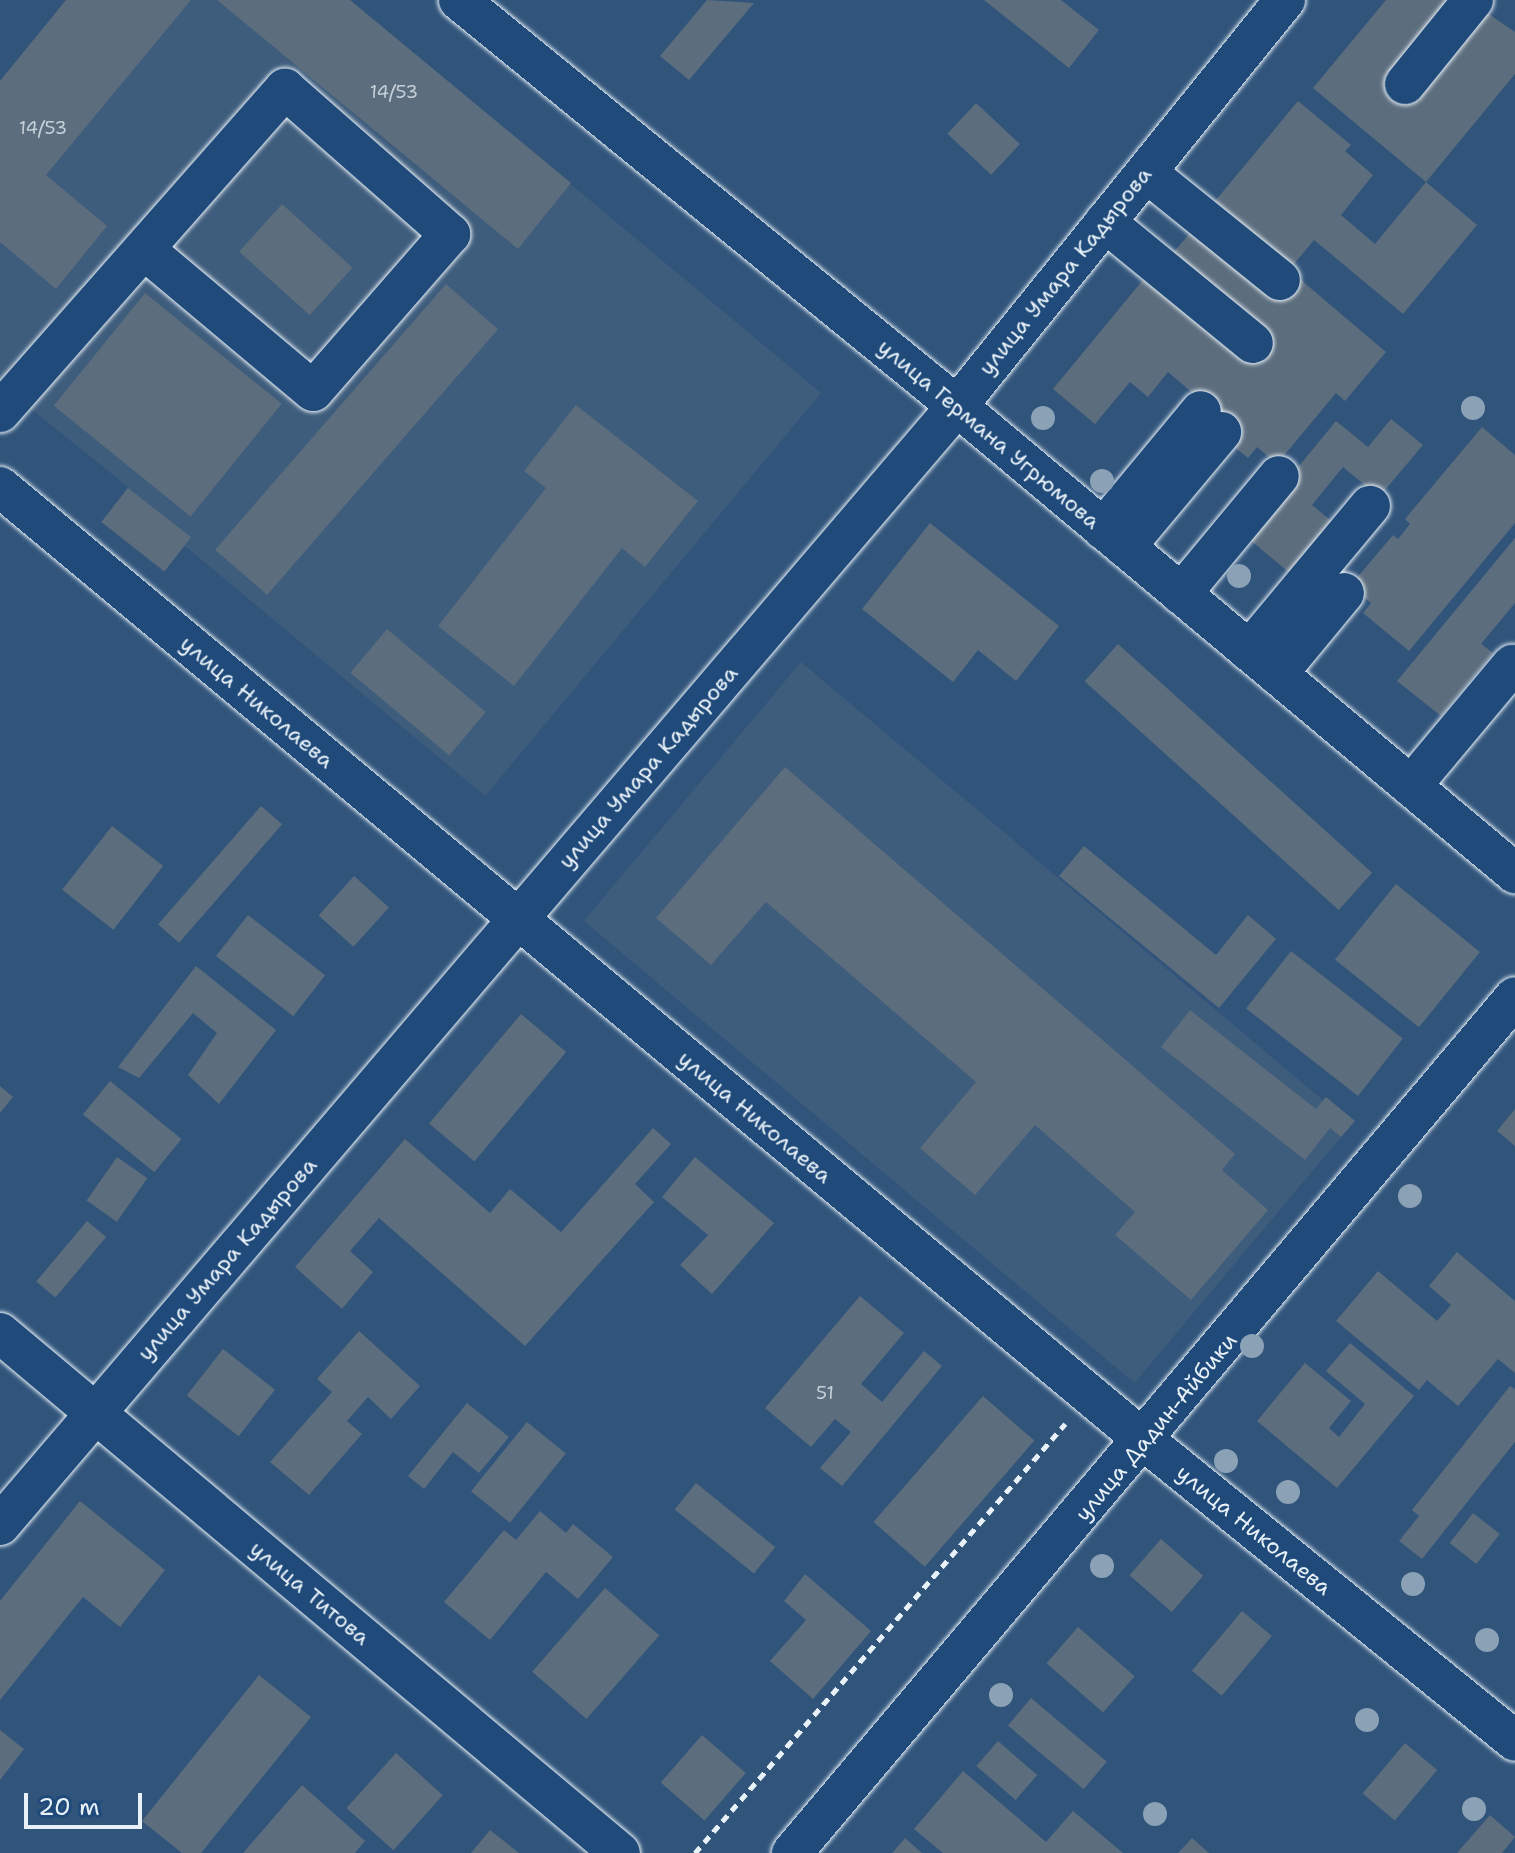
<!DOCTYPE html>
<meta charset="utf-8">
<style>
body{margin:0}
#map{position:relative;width:1515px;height:1853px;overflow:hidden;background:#31547b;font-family:"Shantell Sans",sans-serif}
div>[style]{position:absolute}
.built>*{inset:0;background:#3e5c7c;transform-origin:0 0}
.building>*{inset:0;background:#5c6d7d;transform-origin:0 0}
.path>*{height:5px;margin-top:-2.5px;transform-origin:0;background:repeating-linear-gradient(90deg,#e8f1f8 0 8px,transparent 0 14px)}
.roads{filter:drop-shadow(0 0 2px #e8f1f8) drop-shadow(0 0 2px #e8f1f8)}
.minor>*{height:40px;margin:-20px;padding:0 20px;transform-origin:20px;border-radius:20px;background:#1f4a7a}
.trees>*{width:24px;height:24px;margin:-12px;border-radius:50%;background:#8aa1b6}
span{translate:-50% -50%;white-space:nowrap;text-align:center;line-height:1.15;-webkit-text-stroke:6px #1f4a7a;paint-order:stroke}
.number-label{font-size:18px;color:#c5d0d9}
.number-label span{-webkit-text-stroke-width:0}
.street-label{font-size:22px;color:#e8f1f8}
.scale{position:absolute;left:24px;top:1793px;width:118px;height:36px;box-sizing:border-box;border:4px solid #e8f1f8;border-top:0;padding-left:10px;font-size:24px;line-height:28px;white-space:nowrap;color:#e8f1f8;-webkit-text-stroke:6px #1f4a7a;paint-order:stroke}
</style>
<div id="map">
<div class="built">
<div style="clip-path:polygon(66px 0,350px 0,821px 393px,485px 796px,185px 546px,163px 572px,101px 522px,128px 487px,0 384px,0 81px)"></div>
<div style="left:801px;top:662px;width:719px;height:338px;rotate:40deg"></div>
</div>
<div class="building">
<div style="clip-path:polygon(66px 0,191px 0,46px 175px,107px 226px,56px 289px,0 242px,0 81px)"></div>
<div style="clip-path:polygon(217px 0,350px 0,571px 183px,518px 249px)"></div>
<div style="clip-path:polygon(707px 0,754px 3px,689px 80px,660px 56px)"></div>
<div style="clip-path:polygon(984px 0,1061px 0,1099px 30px,1069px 68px)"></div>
<div style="clip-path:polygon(1386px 0,1468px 0,1515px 32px,1515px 74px,1426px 182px,1313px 88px)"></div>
<div style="clip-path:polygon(1298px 101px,1351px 145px,1345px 151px,1373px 175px,1341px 215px,1375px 244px,1426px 182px,1477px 225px,1403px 314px,1314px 240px,1289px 270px,1211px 206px)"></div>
<div style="left:976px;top:103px;width:60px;height:42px;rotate:43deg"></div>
<div style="left:282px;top:204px;width:95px;height:64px;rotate:42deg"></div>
<div style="clip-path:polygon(1197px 225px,1285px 299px,1301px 280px,1386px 352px,1345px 401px,1336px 393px,1277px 464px,1257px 447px,1248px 458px,1226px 440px,1235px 429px,1168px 372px,1148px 397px,1130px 382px,1095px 424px,1053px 389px,1147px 275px,1254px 364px,1273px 340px,1171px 255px)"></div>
<div style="left:446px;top:284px;width:69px;height:352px;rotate:41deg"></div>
<div style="left:145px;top:293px;width:176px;height:145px;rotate:39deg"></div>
<div style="clip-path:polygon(576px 405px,698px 501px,645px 567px,622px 548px,514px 686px,438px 626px,546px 488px,524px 471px)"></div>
<div style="clip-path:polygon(1391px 419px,1423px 445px,1379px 497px,1343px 467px,1312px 505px,1340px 528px,1298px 580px,1243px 534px,1336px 421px,1368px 447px)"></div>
<div style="clip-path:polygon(1482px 427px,1515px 455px,1515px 523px,1409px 651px,1363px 613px,1371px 603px,1350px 586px,1393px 535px,1398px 539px,1410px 524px,1405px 519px)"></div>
<div style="left:128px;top:488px;width:80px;height:43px;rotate:38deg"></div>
<div style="clip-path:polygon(930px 523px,1059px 626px,1016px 681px,978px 650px,953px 682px,862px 609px)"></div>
<div style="clip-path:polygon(1515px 538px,1515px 603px,1481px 644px,1493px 653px,1441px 716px,1397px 681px)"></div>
<div style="left:387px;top:629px;width:129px;height:57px;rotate:40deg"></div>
<div style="left:1118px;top:644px;width:342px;height:50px;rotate:42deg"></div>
<div style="clip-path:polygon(785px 767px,1235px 1154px,1222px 1170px,1268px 1210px,1191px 1300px,1115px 1235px,1135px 1212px,1035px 1125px,975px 1195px,920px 1148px,976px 1082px,766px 902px,711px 965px,656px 918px)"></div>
<div style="left:261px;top:806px;width:28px;height:157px;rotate:41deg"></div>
<div style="left:112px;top:826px;width:65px;height:81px;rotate:38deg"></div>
<div style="clip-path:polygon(1084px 846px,1216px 955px,1248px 915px,1276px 939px,1219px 1008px,1059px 876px)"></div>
<div style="left:354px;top:876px;width:47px;height:53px;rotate:42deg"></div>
<div style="left:1396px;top:884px;width:108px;height:97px;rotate:39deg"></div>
<div style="left:248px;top:915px;width:98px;height:52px;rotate:38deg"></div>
<div style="left:1291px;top:951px;width:142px;height:73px;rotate:38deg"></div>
<div style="clip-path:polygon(196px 966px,276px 1030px,219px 1104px,188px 1075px,217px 1033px,193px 1013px,139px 1078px,118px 1067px)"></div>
<div style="clip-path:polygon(1190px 1010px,1316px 1109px,1326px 1097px,1355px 1121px,1341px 1137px,1330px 1128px,1305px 1160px,1161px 1047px)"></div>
<div style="left:521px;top:1014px;width:59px;height:143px;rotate:40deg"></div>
<div style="left:110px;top:1081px;width:92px;height:43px;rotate:39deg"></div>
<div style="clip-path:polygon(0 1086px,13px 1097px,0 1113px)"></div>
<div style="clip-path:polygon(1515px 1109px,1515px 1146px,1497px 1131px)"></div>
<div style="clip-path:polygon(653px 1128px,671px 1144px,635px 1184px,654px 1202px,525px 1346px,379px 1218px,350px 1251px,373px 1272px,342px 1309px,295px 1267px,405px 1139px,490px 1213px,510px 1189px,561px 1232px)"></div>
<div style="left:117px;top:1157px;width:37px;height:53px;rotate:35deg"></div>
<div style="clip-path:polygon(695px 1157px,774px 1223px,712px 1294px,680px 1265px,708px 1235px,662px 1197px)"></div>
<div style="left:87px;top:1221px;width:25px;height:79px;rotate:40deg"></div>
<div style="clip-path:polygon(1457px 1252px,1515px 1301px,1515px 1373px,1498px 1359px,1458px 1406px,1427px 1380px,1419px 1390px,1336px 1321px,1378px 1271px,1437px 1321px,1451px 1305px,1429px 1286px)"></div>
<div style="clip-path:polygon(860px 1296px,904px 1333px,861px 1384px,882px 1402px,924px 1351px,942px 1366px,842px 1486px,820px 1468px,851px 1432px,835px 1419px,811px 1447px,765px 1408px)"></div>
<div style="clip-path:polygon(359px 1331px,420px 1386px,391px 1419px,368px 1397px,347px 1421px,362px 1434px,309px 1495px,270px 1462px,332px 1392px,317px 1379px)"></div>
<div style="clip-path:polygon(1350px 1343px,1414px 1396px,1337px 1488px,1257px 1421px,1305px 1363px,1351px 1401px,1329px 1428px,1339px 1437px,1365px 1404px,1326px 1371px)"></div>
<div style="left:223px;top:1349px;width:66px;height:59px;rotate:38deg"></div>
<div style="clip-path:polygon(1510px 1386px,1515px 1389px,1515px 1442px,1422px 1559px,1399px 1541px,1419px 1516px,1412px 1510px)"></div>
<div style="left:983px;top:1396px;width:68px;height:167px;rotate:41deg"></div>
<div style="clip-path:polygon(467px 1403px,509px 1437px,479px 1473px,453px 1452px,424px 1489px,408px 1476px)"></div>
<div style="left:527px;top:1422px;width:50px;height:89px;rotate:39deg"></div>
<div style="left:696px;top:1483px;width:102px;height:34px;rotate:39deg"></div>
<div style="clip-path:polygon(80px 1501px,165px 1570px,120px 1627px,83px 1597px,0 1700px,0 1601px)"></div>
<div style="clip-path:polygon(540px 1511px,566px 1533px,573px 1524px,613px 1557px,578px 1599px,546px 1572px,490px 1640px,444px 1602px,504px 1530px,516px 1540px)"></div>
<div style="left:1473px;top:1513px;width:34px;height:38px;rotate:38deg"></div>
<div style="left:1161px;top:1539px;width:56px;height:48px;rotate:41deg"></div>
<div style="clip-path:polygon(805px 1574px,871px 1631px,813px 1699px,770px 1661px,806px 1620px,784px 1601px)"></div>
<div style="left:605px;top:1588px;width:72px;height:111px;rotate:41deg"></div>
<div style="left:1242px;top:1611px;width:39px;height:78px;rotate:40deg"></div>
<div style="left:1078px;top:1627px;width:75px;height:48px;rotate:41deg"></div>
<div style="clip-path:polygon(259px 1675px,311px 1717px,201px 1853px,182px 1853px,142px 1821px)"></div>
<div style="left:1031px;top:1698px;width:99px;height:36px;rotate:40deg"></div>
<div style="clip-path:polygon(0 1730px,24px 1749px,0 1780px)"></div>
<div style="left:702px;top:1735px;width:58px;height:63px;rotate:41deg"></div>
<div style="left:998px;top:1741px;width:52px;height:33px;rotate:41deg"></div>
<div style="left:1405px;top:1743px;width:42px;height:66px;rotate:40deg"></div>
<div style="left:396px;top:1753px;width:63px;height:74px;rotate:42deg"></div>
<div style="clip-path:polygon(963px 1771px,1046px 1842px,1073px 1811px,1123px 1853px,943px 1853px,914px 1829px)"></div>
<div style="clip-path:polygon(302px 1785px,365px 1841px,355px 1853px,243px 1853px)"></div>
<div style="clip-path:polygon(1490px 1815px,1515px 1837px,1502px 1853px,1457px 1853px)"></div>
<div style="clip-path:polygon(490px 1830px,519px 1853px,471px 1853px)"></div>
<div style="clip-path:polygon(905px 1838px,922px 1853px,892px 1853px)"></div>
<div style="clip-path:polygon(1192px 1838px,1209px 1853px,1178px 1853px)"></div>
</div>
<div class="path">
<div style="left:695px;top:1853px;width:567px;rotate:-49.22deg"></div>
</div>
<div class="roads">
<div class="minor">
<div style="left:459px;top:0;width:643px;rotate:39.19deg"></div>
<div style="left:957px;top:406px;width:728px;rotate:39.93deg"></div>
<div style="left:1405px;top:84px;width:108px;rotate:-51deg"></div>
<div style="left:1146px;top:172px;width:172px;rotate:38.9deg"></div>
<div style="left:1105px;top:222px;width:191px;rotate:39.3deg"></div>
<div style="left:0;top:412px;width:431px;rotate:-48.6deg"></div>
<div style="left:285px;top:89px;width:220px;rotate:41.3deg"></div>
<div style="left:450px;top:234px;width:208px;rotate:131.1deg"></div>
<div style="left:313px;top:391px;width:218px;rotate:-140deg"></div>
<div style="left:0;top:487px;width:1490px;rotate:39.8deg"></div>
<div style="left:1145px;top:1441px;width:476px;rotate:39deg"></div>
<div style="left:1103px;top:529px;width:153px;rotate:-50.3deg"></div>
<div style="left:1125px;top:547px;width:150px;rotate:-50.1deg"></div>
<div style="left:1181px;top:594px;width:153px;rotate:-50.3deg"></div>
<div style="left:1249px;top:651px;width:189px;rotate:-50.2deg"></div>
<div style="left:1277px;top:674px;width:105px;rotate:-50.4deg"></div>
<div style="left:1411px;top:786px;width:158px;rotate:-50.1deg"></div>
<div style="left:0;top:1333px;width:809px;rotate:39.99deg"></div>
<div style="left:0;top:1525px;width:1472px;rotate:-49.46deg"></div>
<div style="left:957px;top:406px;width:522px;rotate:-51.07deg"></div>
<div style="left:792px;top:1853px;width:1120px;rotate:-49.81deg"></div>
</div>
</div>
<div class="trees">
<div style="left:1473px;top:408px"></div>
<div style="left:1043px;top:418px"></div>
<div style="left:1102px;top:481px"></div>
<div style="left:1239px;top:576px"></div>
<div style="left:1410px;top:1196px"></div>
<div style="left:1252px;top:1346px"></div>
<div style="left:1226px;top:1461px"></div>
<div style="left:1288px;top:1492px"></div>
<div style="left:1102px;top:1566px"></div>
<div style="left:1413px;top:1584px"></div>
<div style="left:1487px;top:1640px"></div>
<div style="left:1001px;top:1695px"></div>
<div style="left:1367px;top:1720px"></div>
<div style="left:1474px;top:1809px"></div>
<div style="left:1155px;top:1814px"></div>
</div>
<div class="number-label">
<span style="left:394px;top:92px">14/53</span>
<span style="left:43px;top:128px">14/53</span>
<span style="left:825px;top:1393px">51</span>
</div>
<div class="street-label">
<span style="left:1065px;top:271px;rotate:-51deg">улица Умара Кадырова</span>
<span style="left:989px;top:434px;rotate:40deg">улица Германа Угрюмова</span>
<span style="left:257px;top:702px;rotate:40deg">улица Николаева</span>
<span style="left:648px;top:767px;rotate:-49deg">улица Умара Кадырова</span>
<span style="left:755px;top:1117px;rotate:40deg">улица Николаева</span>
<span style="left:227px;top:1259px;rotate:-49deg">улица Умара Кадырова</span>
<span style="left:1156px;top:1427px;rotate:-50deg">улица Дадин-Айбики</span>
<span style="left:1254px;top:1530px;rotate:39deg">улица Николаева</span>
<span style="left:310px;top:1593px;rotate:40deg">улица Титова</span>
</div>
<div class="scale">20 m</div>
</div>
